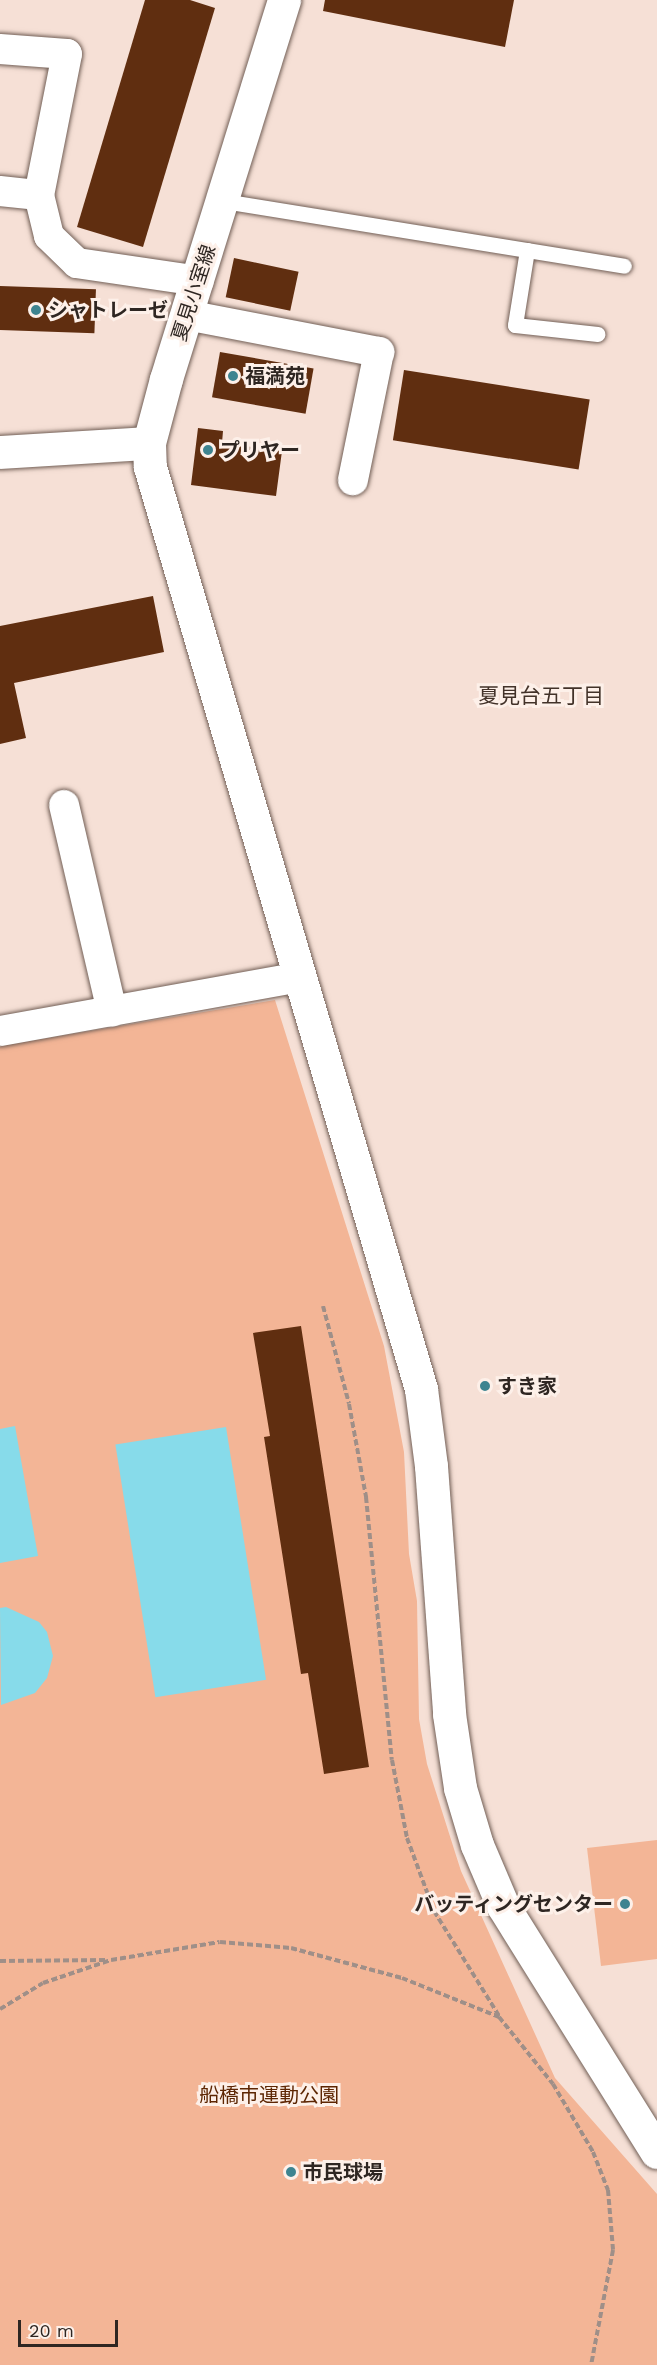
<!DOCTYPE html>
<meta charset="utf-8">
<style>
body{margin:0}
#map{position:relative;width:657px;height:2365px;overflow:hidden;background:#f6e0d6;font-family:"Work Sans","Noto Sans JP",sans-serif}
div>[style]{position:absolute}
.green>*{inset:0;background:#f3b596}
.water>*{inset:0;background:#87dbea;transform-origin:0 0}
.building>*{inset:0;background:#602e10;transform-origin:0 0}
.path>*{height:4px;margin-top:-2px;transform-origin:0;background:repeating-linear-gradient(90deg,#9f8f88 0 6px,transparent 0 9px)}
.roads{filter:drop-shadow(0 0 2px #725f56) drop-shadow(0 0 2px #725f56)}
.lane>*{height:15px;margin:-7.5px;padding:0 7.5px;transform-origin:7.5px;border-radius:7.5px;background:#fff}
.street>*{height:30px;margin:-15px;padding:0 15px;transform-origin:15px;border-radius:15px;background:#fff}
.secondary>*{height:33px;margin:-16.5px;padding:0 16.5px;transform-origin:16.5px;border-radius:16.5px;background:#fff}
.dots>*{width:16px;height:16px;translate:-50% -50%;box-sizing:border-box;border:3px solid #fdf0e9;border-radius:50%}
span{translate:-50% -50%;white-space:nowrap;text-align:center;line-height:1.15;-webkit-text-stroke:6px #fdf0e9;paint-order:stroke}
.street-label{font-size:20px;color:#2e2622}
.poi-label{font-size:20px;color:#2e2622;font-weight:700}
.left{translate:0 -50%;text-align:left}
.right{translate:-100% -50%;text-align:right}
.park-label{font-size:20px;color:#5d2603}
.neighbourhood-label{font-size:21px;color:#423229}
.scale{position:absolute;left:18px;top:2320px;width:100px;height:27px;box-sizing:border-box;border:3px solid #2e2622;border-top:0;padding-left:8px;font-size:18px;line-height:21px;white-space:nowrap;color:#2e2622;-webkit-text-stroke:4px #fdf0e9;paint-order:stroke}
</style>
<div id="map">
<div class="green">
<div style="clip-path:polygon(275px 1000px,384px 1346px,404px 1452px,409px 1554px,417px 1601px,419px 1719px,427px 1764px,461px 1871px,555px 2078px,657px 2194px,657px 2365px,0 2365px,0 1046px)"></div>
<div style="clip-path:polygon(657px 1840px,657px 1959px,601px 1966px,587px 1848px)"></div>
</div>
<div class="water">
<div style="clip-path:polygon(15px 1426px,38px 1556px,0 1563px,0 1429px)"></div>
<div style="left:226px;top:1427px;width:256px;height:112px;rotate:81deg"></div>
<div style="clip-path:polygon(6px 1607px,39px 1622px,47px 1632px,53px 1656px,47px 1678px,35px 1693px,1px 1705px,0 1608px)"></div>
</div>
<div class="building">
<div style="clip-path:polygon(145px 0,190px 0,215px 8px,143px 247px,77px 227px)"></div>
<div style="clip-path:polygon(325px 0,514px 0,505px 47px,323px 11px)"></div>
<div style="left:234px;top:258px;width:66px;height:40px;rotate:12deg"></div>
<div style="left:0;top:286px;width:96px;height:44px;rotate:2deg"></div>
<div style="left:220px;top:352px;width:95px;height:46px;rotate:10deg"></div>
<div style="left:404px;top:370px;width:188px;height:71px;rotate:9deg"></div>
<div style="clip-path:polygon(198px 428px,223px 431px,222px 443px,282px 451px,276px 496px,191px 485px)"></div>
<div style="clip-path:polygon(153px 596px,164px 652px,14px 683px,26px 738px,0 744px,0 626px)"></div>
<div style="clip-path:polygon(301px 1326px,369px 1767px,324px 1774px,308px 1673px,301px 1674px,264px 1437px,270px 1436px,253px 1333px)"></div>
</div>
<div class="path">
<div style="left:323px;top:1306px;width:101px;rotate:75.1deg"></div>
<div style="left:349px;top:1404px;width:95px;rotate:79.6deg"></div>
<div style="left:366px;top:1497px;width:264px;rotate:84.4deg"></div>
<div style="left:392px;top:1760px;width:79px;rotate:79.1deg"></div>
<div style="left:407px;top:1838px;width:78px;rotate:69.7deg"></div>
<div style="left:434px;top:1911px;width:123px;rotate:58.2deg"></div>
<div style="left:0;top:1961px;width:107px;rotate:-0.5deg"></div>
<div style="left:0;top:2009px;width:50px;rotate:-31.2deg"></div>
<div style="left:43px;top:1983px;width:72px;rotate:-18.7deg"></div>
<div style="left:111px;top:1960px;width:110px;rotate:-9.4deg"></div>
<div style="left:220px;top:1942px;width:71px;rotate:4.8deg"></div>
<div style="left:291px;top:1948px;width:115px;rotate:15.1deg"></div>
<div style="left:402px;top:1978px;width:105px;rotate:21.9deg"></div>
<div style="left:499px;top:2017px;width:86px;rotate:51.1deg"></div>
<div style="left:553px;top:2084px;width:79px;rotate:59.5deg"></div>
<div style="left:593px;top:2152px;width:41px;rotate:68.5deg"></div>
<div style="left:608px;top:2190px;width:60px;rotate:85.2deg"></div>
<div style="left:613px;top:2250px;width:117px;rotate:100.8deg"></div>
</div>
<div class="roads">
<div class="lane">
<div style="left:224px;top:201px;width:405px;rotate:9.2deg"></div>
<div style="left:527px;top:250px;width:76px;rotate:99.1deg"></div>
<div style="left:515px;top:325px;width:83px;rotate:6.2deg"></div>
</div>
<div class="street">
<div style="left:0;top:49px;width:67px;rotate:4.3deg"></div>
<div style="left:67px;top:54px;width:144px;rotate:101.2deg"></div>
<div style="left:39px;top:195px;width:42px;rotate:76.3deg"></div>
<div style="left:49px;top:236px;width:39px;rotate:44deg"></div>
<div style="left:77px;top:263px;width:123px;rotate:8.4deg"></div>
<div style="left:0;top:191px;width:39px;rotate:6deg"></div>
<div style="left:187px;top:315px;width:196px;rotate:10.9deg"></div>
<div style="left:379px;top:352px;width:131px;rotate:101.5deg"></div>
<div style="left:64px;top:805px;width:212px;rotate:76.9deg"></div>
<div style="left:0;top:1031px;width:304px;rotate:-10.2deg"></div>
</div>
<div class="secondary">
<div style="left:284px;top:0;width:397px;rotate:107.3deg"></div>
<div style="left:166px;top:379px;width:66px;rotate:104.9deg"></div>
<div style="left:149px;top:443px;width:24px;rotate:88deg"></div>
<div style="left:150px;top:467px;width:961px;rotate:73.62deg"></div>
<div style="left:421px;top:1389px;width:78px;rotate:82.6deg"></div>
<div style="left:431px;top:1466px;width:249px;rotate:85.8deg"></div>
<div style="left:449px;top:1714px;width:75px;rotate:81.5deg"></div>
<div style="left:460px;top:1788px;width:59px;rotate:73.4deg"></div>
<div style="left:477px;top:1845px;width:66px;rotate:66.9deg"></div>
<div style="left:503px;top:1906px;width:290px;rotate:58deg"></div>
<div style="left:0;top:452px;width:149px;rotate:-3.5deg"></div>
</div>
</div>
<div class="dots">
<div style="left:36px;top:310px;background:#3e8490"></div>
<div style="left:233px;top:376px;background:#3e8490"></div>
<div style="left:208px;top:450px;background:#3e8490"></div>
<div style="left:485px;top:1386px;background:#3e8490"></div>
<div style="left:625px;top:1904px;background:#3e8490"></div>
<div style="left:291px;top:2172px;background:#3e8490"></div>
</div>
<div class="street-label">
<span style="left:194px;top:293px;rotate:-72deg">夏見小室線</span>
</div>
<div class="poi-label">
<span class="left" style="left:48px;top:310px">シャトレーゼ</span>
<span class="left" style="left:245px;top:376px">福満苑</span>
<span class="left" style="left:220px;top:450px">プリヤー</span>
<span class="left" style="left:497px;top:1386px">すき家</span>
<span class="right" style="left:613px;top:1904px">バッティングセンター</span>
<span class="left" style="left:303px;top:2172px">市民球場</span>
</div>
<div class="park-label">
<span style="left:269px;top:2095px">船橋市運動公園</span>
</div>
<div class="neighbourhood-label">
<span style="left:541px;top:696px">夏見台五丁目</span>
</div>
<div class="scale">20 m</div>
</div>
